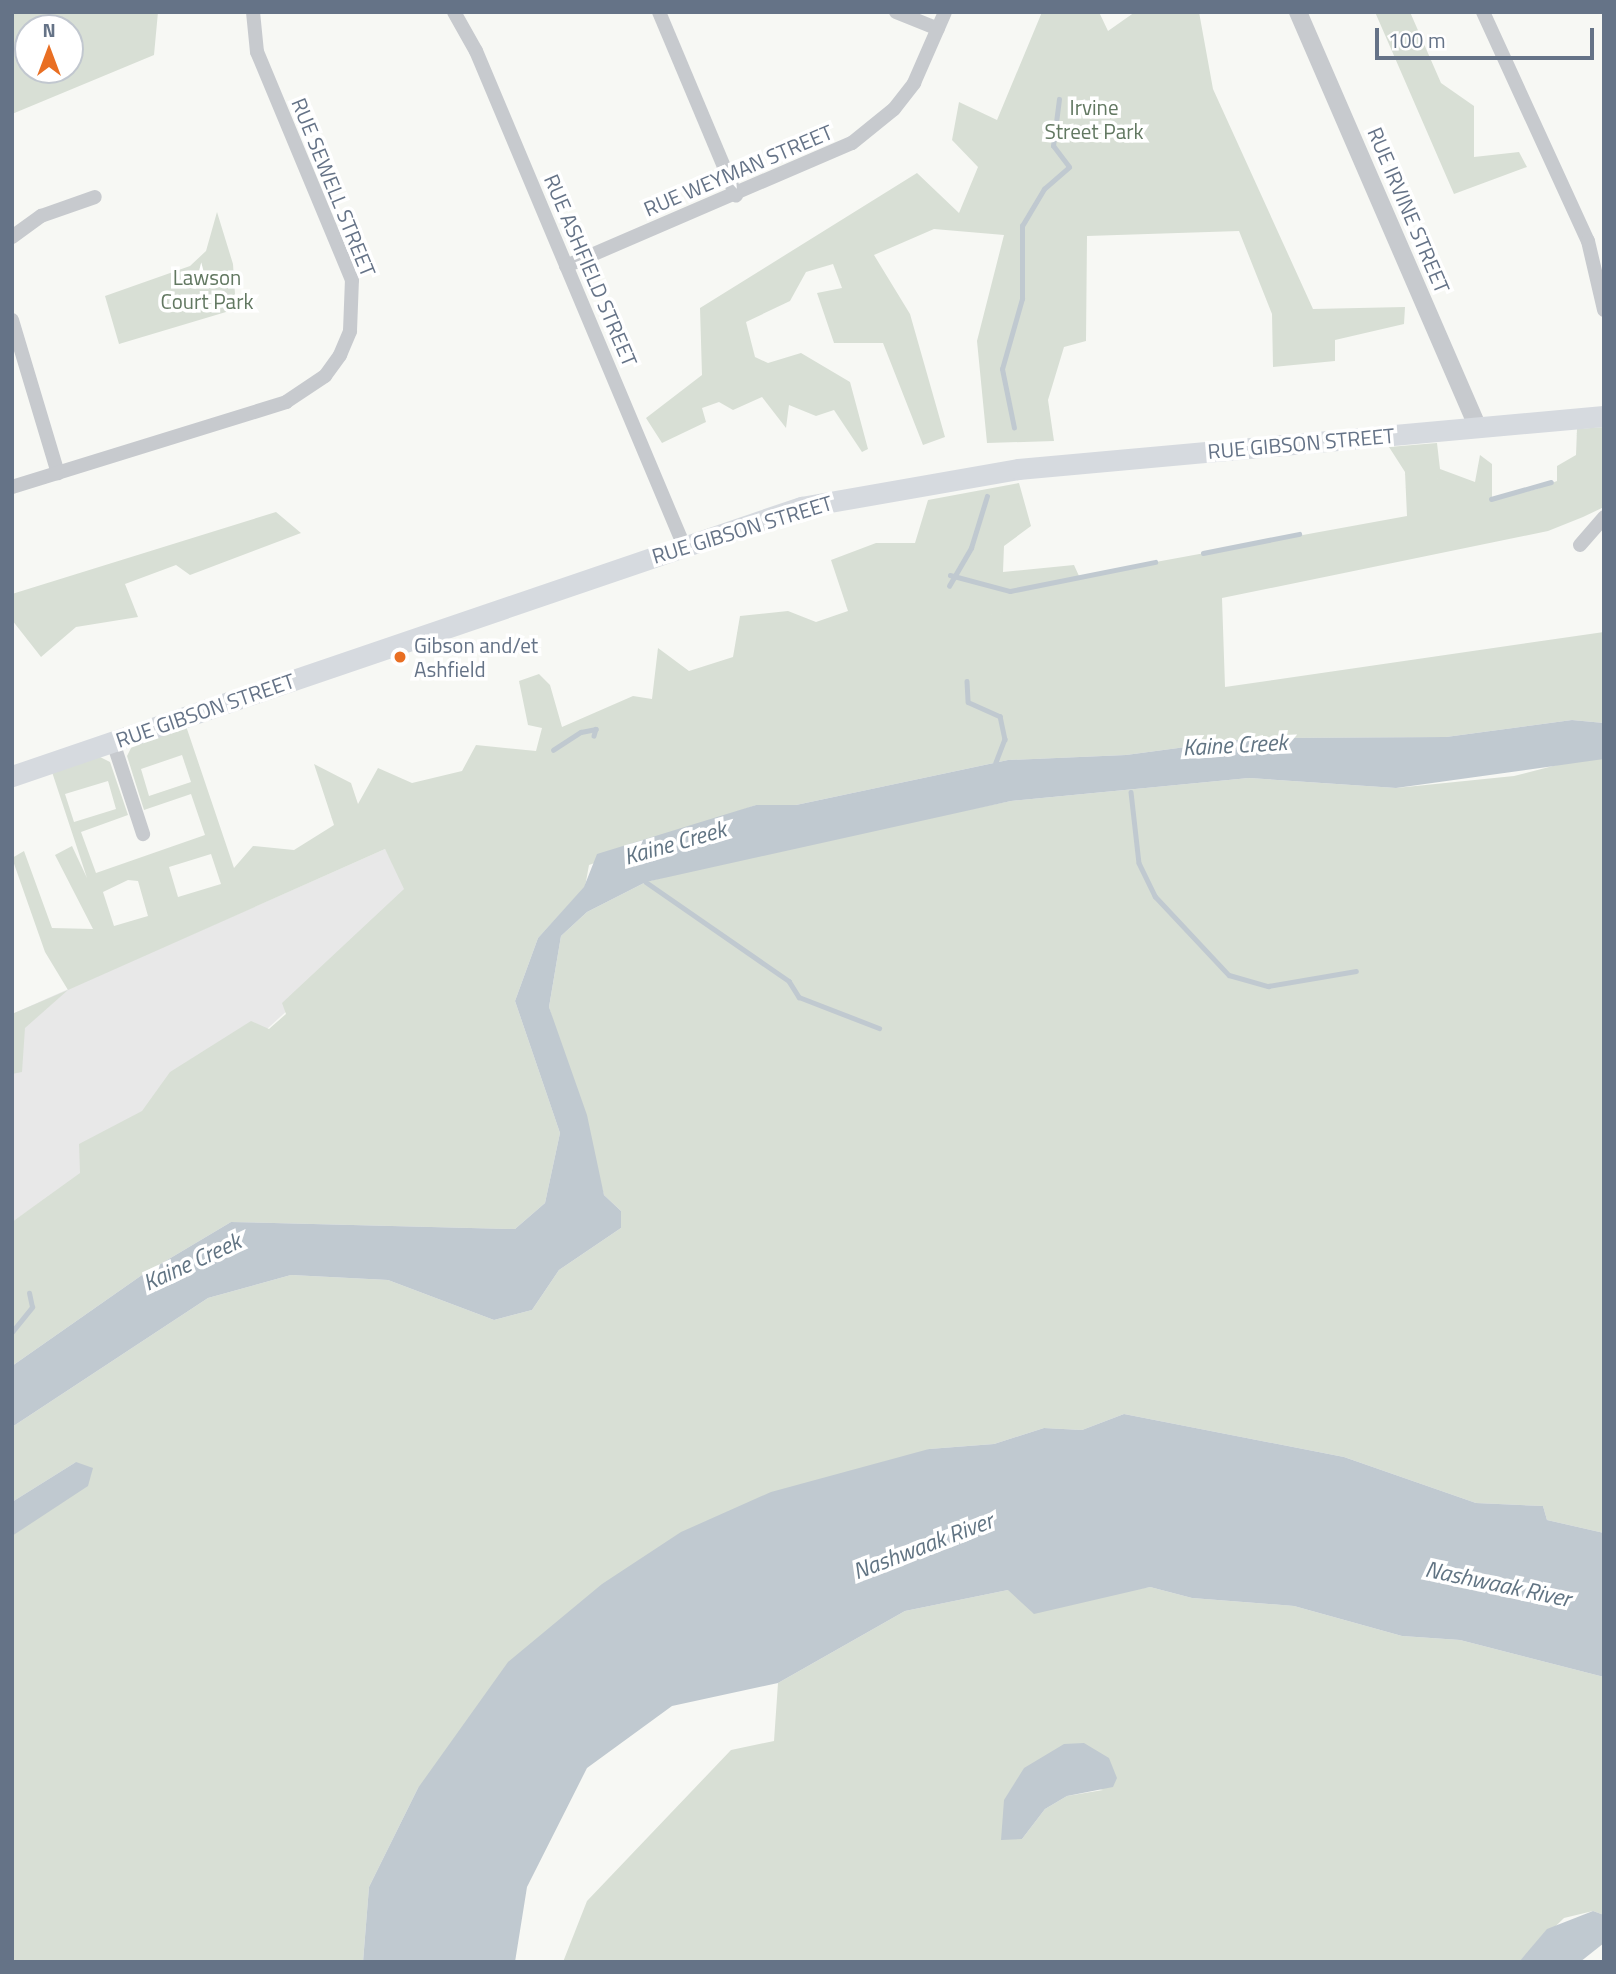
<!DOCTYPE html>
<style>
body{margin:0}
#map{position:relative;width:1616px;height:1974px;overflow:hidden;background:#f7f8f4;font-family:"Titillium Web",sans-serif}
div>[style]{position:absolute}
.built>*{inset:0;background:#e8e8e8}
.green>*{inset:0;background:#d8dfd5}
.water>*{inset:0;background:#c0c9d0}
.stream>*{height:4.5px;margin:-2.25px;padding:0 2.25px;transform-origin:2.25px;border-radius:2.25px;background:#c0c9d0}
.minor>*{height:14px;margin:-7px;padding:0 7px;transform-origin:7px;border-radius:7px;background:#c7cace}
.tertiary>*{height:18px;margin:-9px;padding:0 9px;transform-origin:9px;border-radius:9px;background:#c7cace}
.secondary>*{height:21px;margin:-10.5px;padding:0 10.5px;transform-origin:10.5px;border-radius:10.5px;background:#d6dadf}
.dots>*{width:19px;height:19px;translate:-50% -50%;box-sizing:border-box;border:4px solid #fff;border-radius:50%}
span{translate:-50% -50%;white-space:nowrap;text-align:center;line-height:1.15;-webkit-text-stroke:7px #fff;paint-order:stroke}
.park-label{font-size:21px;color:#627861}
.street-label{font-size:21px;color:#657387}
.poi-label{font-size:21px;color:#657387}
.left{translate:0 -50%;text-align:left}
.water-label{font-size:23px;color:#617483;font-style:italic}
.frame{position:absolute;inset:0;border:14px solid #657387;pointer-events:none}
.north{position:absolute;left:14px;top:14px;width:70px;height:70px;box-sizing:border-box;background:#fff;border:2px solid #c1c7cf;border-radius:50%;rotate:0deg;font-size:19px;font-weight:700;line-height:28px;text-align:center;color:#657387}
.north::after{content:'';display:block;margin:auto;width:24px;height:32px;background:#e96f23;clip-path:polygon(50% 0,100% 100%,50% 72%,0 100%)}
.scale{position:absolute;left:1375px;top:28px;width:219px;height:32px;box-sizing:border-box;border:4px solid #657387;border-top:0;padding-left:9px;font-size:21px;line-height:24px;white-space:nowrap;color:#657387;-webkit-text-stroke:5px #fff;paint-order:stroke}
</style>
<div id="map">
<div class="built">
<div style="clip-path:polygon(385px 849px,411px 897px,194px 1096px,12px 1222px,12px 1014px)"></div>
</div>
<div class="green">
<div style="clip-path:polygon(evenodd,12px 12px,158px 12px,154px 55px,12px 114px,12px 12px,28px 28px,70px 28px,70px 70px,28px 70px,28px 28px)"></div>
<div style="clip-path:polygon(1042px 12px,1099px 12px,1108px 31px,1135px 12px,1199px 12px,1213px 89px,1313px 309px,1405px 307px,1404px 324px,1335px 340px,1335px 361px,1273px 367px,1272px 314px,1239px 231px,1087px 236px,1086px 341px,1064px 347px,1048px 400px,1054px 441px,987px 443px,977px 341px,1004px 235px,934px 229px,874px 255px,910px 314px,945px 437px,923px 445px,883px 343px,834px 343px,817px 293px,842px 288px,833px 264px,806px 272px,790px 301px,746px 322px,755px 357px,768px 363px,801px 353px,850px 382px,868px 449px,862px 452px,834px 410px,816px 416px,789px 405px,786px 428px,762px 397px,733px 410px,719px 402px,702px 408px,706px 422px,662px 443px,646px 418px,702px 375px,700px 308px,917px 173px,959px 213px,978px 167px,952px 140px,959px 102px,997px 120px)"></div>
<div style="clip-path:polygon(1375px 12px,1410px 12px,1441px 83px,1474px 106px,1474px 157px,1519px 152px,1527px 167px,1454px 194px)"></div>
<div style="clip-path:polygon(217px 212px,233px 264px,236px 309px,119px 344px,105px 296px,190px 266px,206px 251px)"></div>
<div style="clip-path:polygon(evenodd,1604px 427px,1604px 507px,1583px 517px,1548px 531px,1222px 598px,1225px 687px,1604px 632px,1604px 723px,1572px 720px,1446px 737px,1253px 738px,1126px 755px,1008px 760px,796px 805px,756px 805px,589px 865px,585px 887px,538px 938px,515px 1001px,560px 1133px,545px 1203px,515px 1229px,231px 1222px,142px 1275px,12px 1366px,12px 1222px,80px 1173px,79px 1144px,142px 1111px,170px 1072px,251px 1021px,269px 1029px,286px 1014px,282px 1003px,404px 889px,385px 849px,68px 990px,25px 1028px,22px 1072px,12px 1074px,12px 1014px,68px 990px,45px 952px,12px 858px,24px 851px,52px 928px,93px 929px,55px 855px,72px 846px,87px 878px,52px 772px,98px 756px,110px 762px,128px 815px,81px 832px,96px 873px,205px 835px,191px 794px,144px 810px,127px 756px,133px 744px,186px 726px,234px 868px,253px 846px,294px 850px,334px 825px,314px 764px,351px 783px,358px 804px,378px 768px,412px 783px,462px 771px,476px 745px,536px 751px,542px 728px,528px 725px,519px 681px,539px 674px,550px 685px,562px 727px,633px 696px,652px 699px,658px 648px,689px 671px,733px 657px,740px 616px,788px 611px,816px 622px,848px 611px,831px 560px,876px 543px,915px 543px,928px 500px,1019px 483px,1031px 526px,1004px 546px,1003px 572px,1074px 565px,1079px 576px,1407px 516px,1405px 472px,1389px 447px,1437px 443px,1440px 469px,1475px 482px,1480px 455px,1492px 464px,1492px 499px,1537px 489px,1557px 481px,1557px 466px,1576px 455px,1577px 429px,1604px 427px,182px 755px,191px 782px,149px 796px,141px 769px,182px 755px,1604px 427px,108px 781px,116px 809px,74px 822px,65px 794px,108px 781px,1604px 427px,211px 854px,221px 884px,178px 897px,169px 867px,211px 854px,1604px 427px,128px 880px,138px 881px,148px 916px,114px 926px,103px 892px,128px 880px)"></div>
<div style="clip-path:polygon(276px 512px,301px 533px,190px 575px,176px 565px,125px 584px,138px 617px,76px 627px,41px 657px,12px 620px,12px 594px)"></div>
<div style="clip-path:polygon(1584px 758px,1604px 759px,1604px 1533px,1547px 1520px,1543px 1506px,1476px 1503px,1344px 1457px,1124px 1414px,1082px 1430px,1044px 1428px,994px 1444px,929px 1449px,418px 1788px,369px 1887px,363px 1962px,12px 1962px,12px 1536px,76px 1462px,12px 1502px,12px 1427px,208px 1298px,291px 1275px,388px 1280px,494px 1320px,532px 1310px,559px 1270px,621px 1228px,621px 1211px,604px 1195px,549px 1007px,561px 936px,587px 912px,646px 882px,753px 854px,1011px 801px,1249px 778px,1396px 788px,1514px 776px)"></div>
<div style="clip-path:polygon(evenodd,1150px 1587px,1192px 1598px,1294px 1606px,1402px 1636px,1460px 1640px,1604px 1677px,1604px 1915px,1593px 1911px,1564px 1918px,1519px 1962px,563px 1962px,587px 1901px,731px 1750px,774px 1741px,778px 1683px,905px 1611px,1008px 1590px,1099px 1595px,1150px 1587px,1024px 1768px,1103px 1790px,1067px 1796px,1045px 1809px,1022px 1839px,1024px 1768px)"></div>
</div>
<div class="water">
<div style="clip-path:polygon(1572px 720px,1604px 723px,1604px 759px,1396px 788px,1249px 778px,1011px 801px,646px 882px,587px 912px,561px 936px,549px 1007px,587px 1115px,604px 1195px,621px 1211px,621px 1228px,559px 1270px,532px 1310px,494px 1320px,388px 1280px,291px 1275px,208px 1298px,12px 1427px,12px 1366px,142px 1275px,231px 1222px,515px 1229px,545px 1203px,560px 1133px,515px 1001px,538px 938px,584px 887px,597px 854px,756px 805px,796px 805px,1008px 760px,1126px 755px,1253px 738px,1446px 737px)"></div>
<div style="clip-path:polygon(1124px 1414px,1344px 1457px,1476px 1503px,1543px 1506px,1547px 1520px,1604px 1533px,1604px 1677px,1460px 1640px,1402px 1636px,1294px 1606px,1192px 1598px,1150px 1587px,1034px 1614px,1008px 1590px,905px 1611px,778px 1683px,672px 1706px,587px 1768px,527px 1887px,515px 1962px,363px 1962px,369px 1887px,418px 1788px,508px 1662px,602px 1584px,681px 1532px,771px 1492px,929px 1449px,994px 1444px,1044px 1428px,1082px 1430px)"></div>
<div style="clip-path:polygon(76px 1462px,93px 1468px,88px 1486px,12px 1536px,12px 1502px)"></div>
<div style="clip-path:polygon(1084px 1743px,1109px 1758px,1117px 1778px,1113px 1787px,1067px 1796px,1045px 1809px,1022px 1839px,1001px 1840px,1004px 1800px,1024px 1768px,1064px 1744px)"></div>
<div style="clip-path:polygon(1593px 1911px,1604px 1915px,1604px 1943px,1580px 1962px,1519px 1962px,1547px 1929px)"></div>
</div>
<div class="stream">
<div style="left:1014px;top:428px;width:60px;rotate:-101.5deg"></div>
<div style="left:1002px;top:369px;width:73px;rotate:-74.1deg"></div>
<div style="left:1022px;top:299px;width:73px;rotate:-90deg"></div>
<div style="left:1022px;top:226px;width:43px;rotate:-59.3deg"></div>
<div style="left:1044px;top:189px;width:33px;rotate:-41deg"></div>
<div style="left:1069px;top:167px;width:26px;rotate:-127deg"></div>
<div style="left:1053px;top:146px;width:47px;rotate:-82.7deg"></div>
<div style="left:1491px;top:499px;width:62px;rotate:-15.8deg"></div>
<div style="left:1203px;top:553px;width:98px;rotate:-11.2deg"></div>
<div style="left:950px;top:575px;width:62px;rotate:14.9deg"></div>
<div style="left:1010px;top:591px;width:148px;rotate:-11.3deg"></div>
<div style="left:949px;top:586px;width:44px;rotate:-59.9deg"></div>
<div style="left:971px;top:548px;width:54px;rotate:-72.9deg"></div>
<div style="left:967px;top:681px;width:21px;rotate:87deg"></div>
<div style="left:968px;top:702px;width:35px;rotate:24deg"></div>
<div style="left:1000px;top:716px;width:24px;rotate:78deg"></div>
<div style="left:1005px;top:739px;width:25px;rotate:111deg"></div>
<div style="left:553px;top:750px;width:33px;rotate:-33deg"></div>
<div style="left:581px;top:732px;width:15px;rotate:-11deg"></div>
<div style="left:596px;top:729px;width:7px;rotate:106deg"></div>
<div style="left:1131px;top:792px;width:71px;rotate:83.6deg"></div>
<div style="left:1139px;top:863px;width:37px;rotate:64deg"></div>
<div style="left:1155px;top:896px;width:108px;rotate:46.9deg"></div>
<div style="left:1229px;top:975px;width:41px;rotate:15.8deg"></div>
<div style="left:1268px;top:986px;width:89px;rotate:-9.7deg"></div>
<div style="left:646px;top:882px;width:174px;rotate:34.7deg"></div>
<div style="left:789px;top:981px;width:19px;rotate:58deg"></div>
<div style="left:799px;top:997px;width:86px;rotate:21.2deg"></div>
<div style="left:12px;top:1332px;width:32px;rotate:-51deg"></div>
<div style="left:32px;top:1307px;width:14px;rotate:-102deg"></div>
</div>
<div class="minor">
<div style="left:454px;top:12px;width:45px;rotate:60.6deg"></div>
<div style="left:476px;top:51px;width:537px;rotate:67.21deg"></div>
<div style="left:659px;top:12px;width:199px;rotate:67.2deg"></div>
<div style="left:896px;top:12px;width:45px;rotate:22deg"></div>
<div style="left:1483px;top:12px;width:252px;rotate:65.4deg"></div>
<div style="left:1588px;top:241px;width:71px;rotate:76.9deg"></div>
<div style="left:12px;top:237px;width:36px;rotate:-36deg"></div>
<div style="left:41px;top:216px;width:57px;rotate:-19.4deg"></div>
<div style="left:566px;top:266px;width:311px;rotate:-23.3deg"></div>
<div style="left:852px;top:143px;width:54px;rotate:-39deg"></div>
<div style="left:894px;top:109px;width:33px;rotate:-52deg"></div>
<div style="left:914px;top:83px;width:77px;rotate:-66.4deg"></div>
<div style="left:12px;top:320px;width:160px;rotate:73.3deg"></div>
<div style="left:12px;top:487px;width:287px;rotate:-17.2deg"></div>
<div style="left:286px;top:402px;width:47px;rotate:-33.7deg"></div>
<div style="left:325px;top:376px;width:26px;rotate:-54deg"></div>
<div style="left:340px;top:355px;width:26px;rotate:-67deg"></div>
<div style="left:350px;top:331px;width:51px;rotate:-87.8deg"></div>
<div style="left:352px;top:280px;width:247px;rotate:-112.6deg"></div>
<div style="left:257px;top:52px;width:40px;rotate:-95.7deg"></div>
<div style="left:1580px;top:545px;width:37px;rotate:-49deg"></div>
<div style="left:113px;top:742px;width:97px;rotate:71.9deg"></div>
</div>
<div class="tertiary">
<div style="left:1298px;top:12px;width:451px;rotate:66.6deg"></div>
</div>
<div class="secondary">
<div style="left:12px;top:776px;width:834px;rotate:-18.83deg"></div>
<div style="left:801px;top:507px;width:220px;rotate:-9.9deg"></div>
<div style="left:1018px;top:469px;width:588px;rotate:-5.17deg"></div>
</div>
<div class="dots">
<div style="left:400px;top:657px;background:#e96f23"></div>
</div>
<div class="park-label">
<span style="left:1094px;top:119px">Irvine<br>Street Park</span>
<span style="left:207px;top:289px">Lawson<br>Court Park</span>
</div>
<div class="street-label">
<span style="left:738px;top:170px;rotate:-23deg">RUE WEYMAN STREET</span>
<span style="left:334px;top:187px;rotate:68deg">RUE SEWELL STREET</span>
<span style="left:1409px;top:210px;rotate:67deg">RUE IRVINE STREET</span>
<span style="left:591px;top:270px;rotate:67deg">RUE ASHFIELD STREET</span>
<span style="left:1301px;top:443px;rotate:-5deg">RUE GIBSON STREET</span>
<span style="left:742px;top:529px;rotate:-17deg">RUE GIBSON STREET</span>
<span style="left:205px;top:710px;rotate:-19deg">RUE GIBSON STREET</span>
</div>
<div class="poi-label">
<span class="left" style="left:414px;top:657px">Gibson and/et<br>Ashfield</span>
</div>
<div class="water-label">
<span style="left:1235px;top:745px;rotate:-3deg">Kaine Creek</span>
<span style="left:675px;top:843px;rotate:-16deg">Kaine Creek</span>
<span style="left:192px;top:1262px;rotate:-25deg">Kaine Creek</span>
<span style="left:923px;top:1546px;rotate:-21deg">Nashwaak River</span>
<span style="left:1498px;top:1584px;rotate:12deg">Nashwaak River</span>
</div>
<div class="frame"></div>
<div class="north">N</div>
<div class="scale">100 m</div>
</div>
